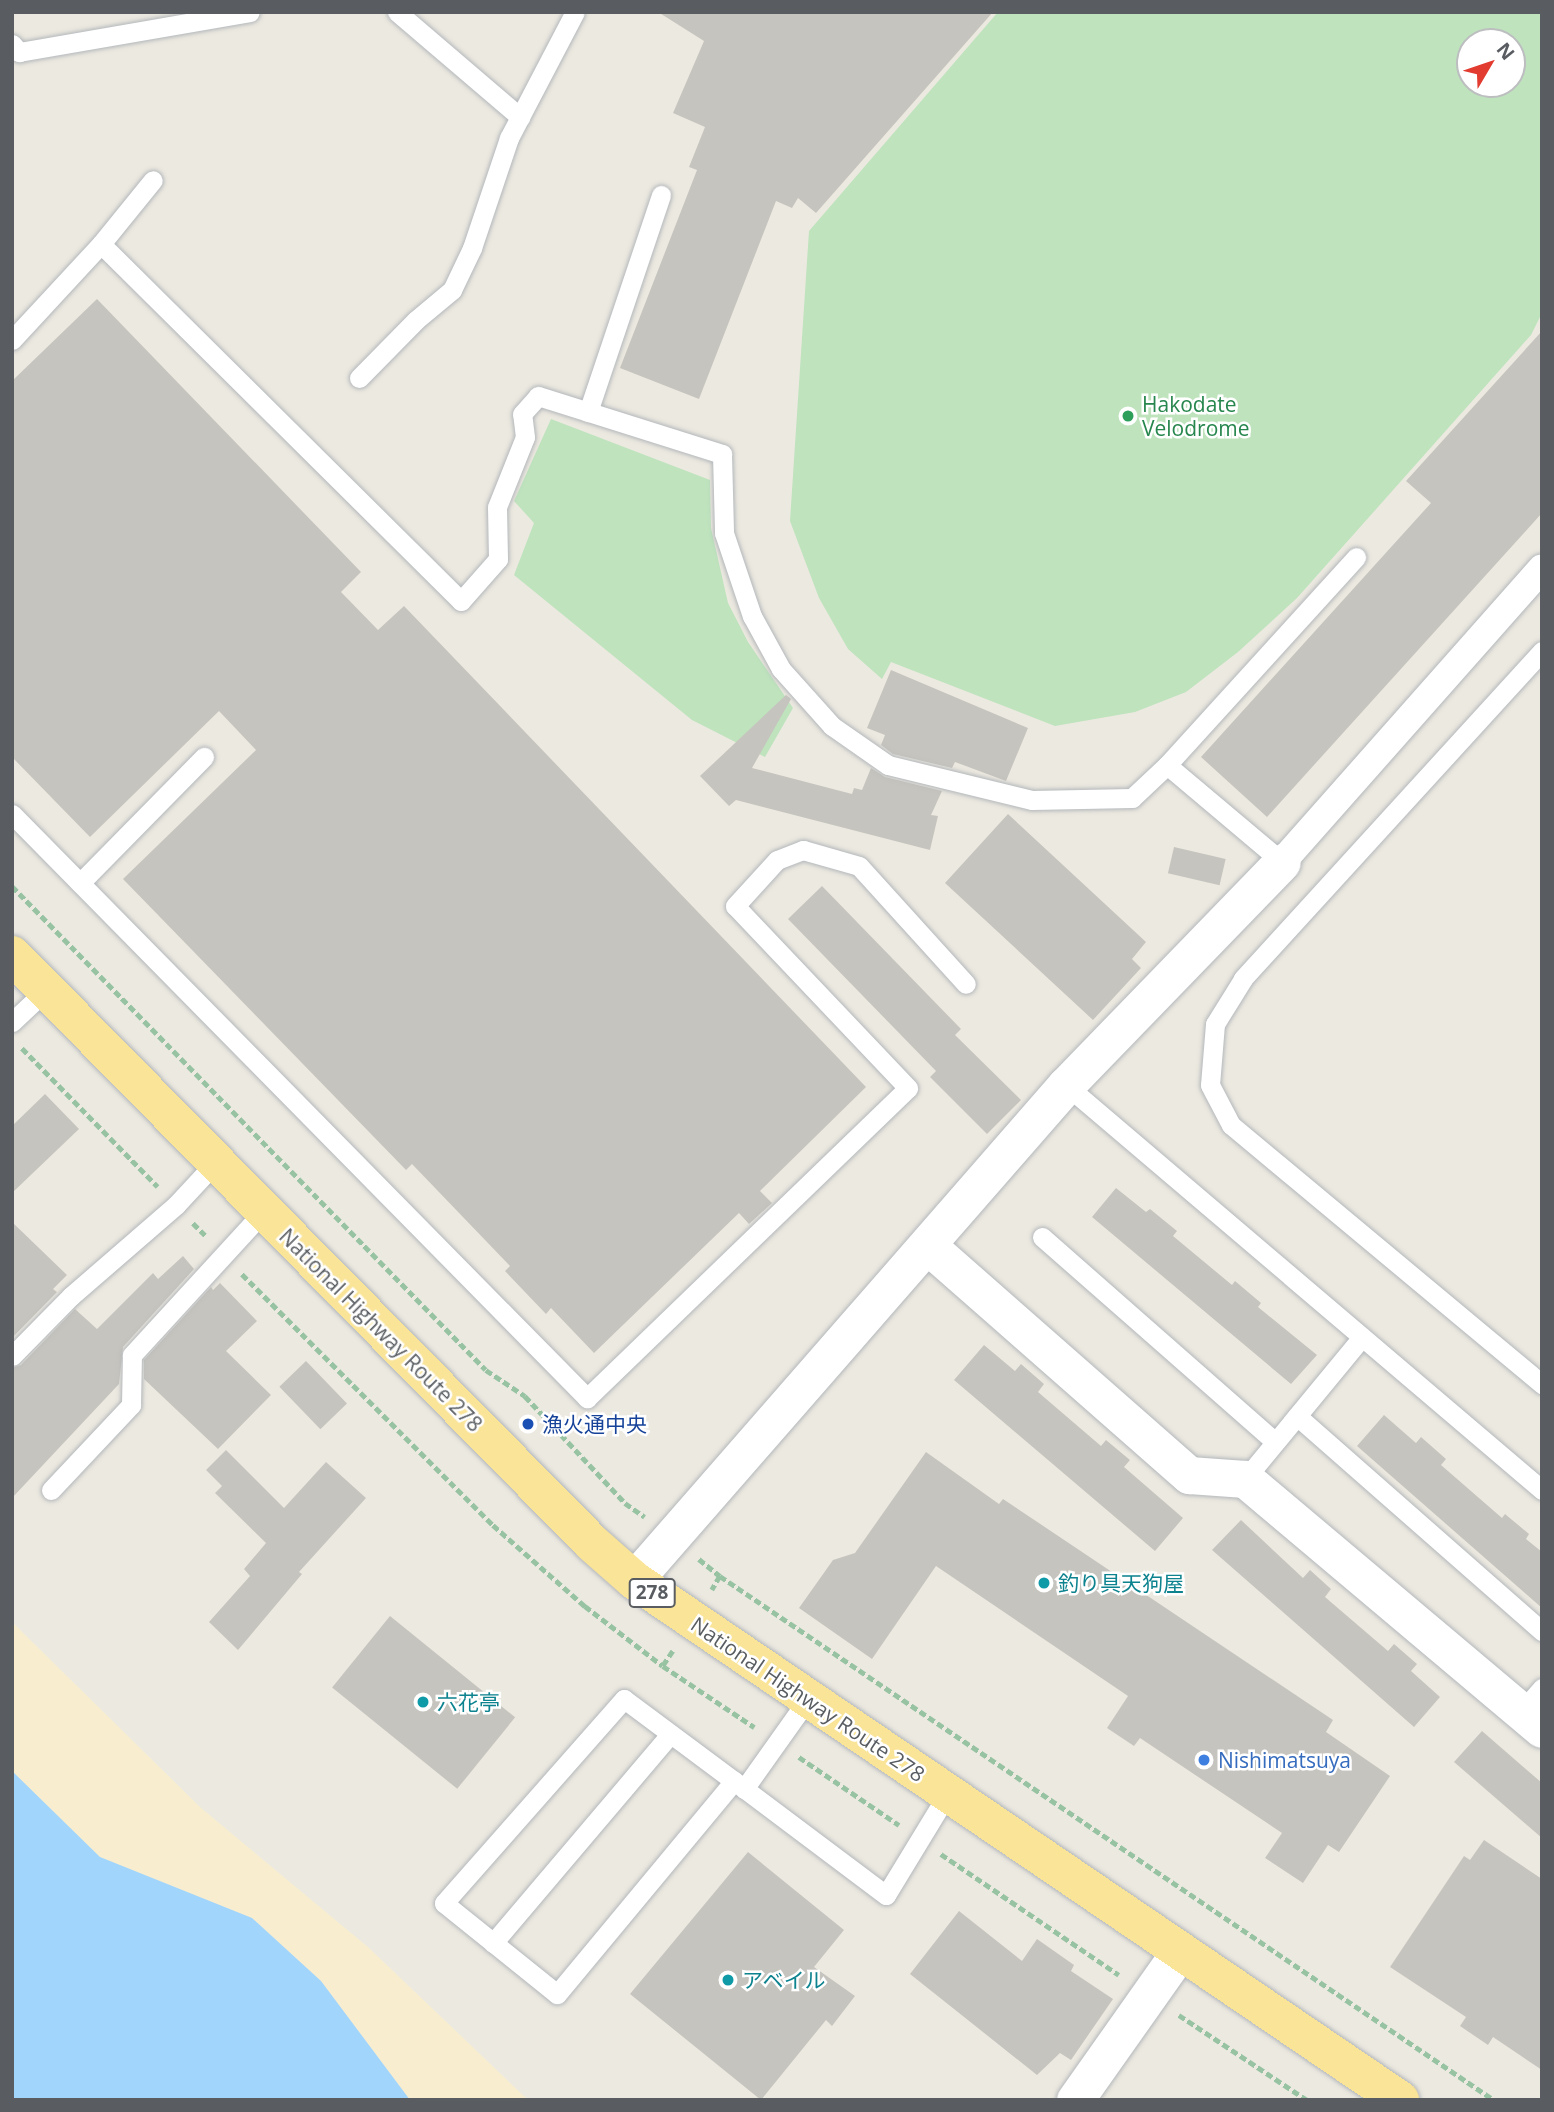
<!DOCTYPE html>
<meta charset="utf-8">
<style>
body{margin:0}
#map{position:relative;width:1554px;height:2112px;overflow:hidden;background:#ece9e0;font-family:"Open Sans","Noto Sans JP",sans-serif}
div>[style]{position:absolute}
.green>*{inset:0;background:#bee3bd}
.sand>*{inset:0;background:#f8eecf}
.water>*{inset:0;background:#a1d5fb}
.building>*{inset:0;background:#c6c4be;transform-origin:0 0}
.path>*{height:4.5px;margin-top:-2.25px;transform-origin:0;background:repeating-linear-gradient(90deg,#97c3a3 0 7px,transparent 0 10.5px)}
.roads{filter:drop-shadow(0 0 2px #b3b7bb) drop-shadow(0 0 2px #b3b7bb)}
.service>*{height:19px;margin:-9.5px;padding:0 9.5px;transform-origin:9.5px;border-radius:9.5px;background:#fff}
.pedestrian>*{height:28px;margin:-14px;padding:0 14px;transform-origin:14px;border-radius:14px;background:#fff}
.minor>*{height:37px;margin:-18.5px;padding:0 18.5px;transform-origin:18.5px;border-radius:18.5px;background:#fff}
.trunk>*{height:38px;margin:-19px;padding:0 19px;transform-origin:19px;border-radius:19px;background:#fae498}
.dots>*{width:19px;height:19px;translate:-50% -50%;box-sizing:border-box;border:4px solid #fff;border-radius:50%}
span{translate:-50% -50%;white-space:nowrap;text-align:center;line-height:1.15;-webkit-text-stroke:5px #fff;paint-order:stroke}
.shield-label span{padding:2px 5px;background:#fff;border:2px solid;border-radius:5px;-webkit-text-stroke-width:0}
.shield-label{font-size:19px;color:#595d61;font-weight:700}
.leisure-label{font-size:21px;color:#27864d}
.left{translate:0 -50%;text-align:left}
.street-label{font-size:21px;color:#595d61}
.transit-label{font-size:21px;color:#164399}
.culture-label{font-size:21px;color:#0d838f}
.shop-label{font-size:21px;color:#366cbe}
.frame{position:absolute;inset:0;border:14px solid #595d61;pointer-events:none}
.north{position:absolute;left:1456px;top:28px;width:70px;height:70px;box-sizing:border-box;background:#fff;border:2px solid #bdbec0;border-radius:50%;rotate:51deg;font-size:19px;font-weight:700;line-height:28px;text-align:center;color:#595d61}
.north::after{content:'';display:block;margin:auto;width:24px;height:32px;background:#e23c30;clip-path:polygon(50% 0,100% 100%,50% 72%,0 100%)}
</style>
<div id="map">
<div class="green">
<div style="clip-path:polygon(evenodd,998px 12px,1542px 12px,1542px 313px,1531px 335px,1297px 598px,1238px 652px,1186px 692px,1135px 712px,1055px 726px,891px 662px,882px 679px,848px 649px,819px 598px,790px 521px,809px 231px,998px 12px,1470px 42px,1512px 42px,1512px 84px,1470px 84px,1470px 42px)"></div>
<div style="clip-path:polygon(551px 419px,710px 480px,711px 528px,728px 603px,748px 642px,793px 708px,765px 757px,692px 720px,514px 575px,534px 523px,514px 501px)"></div>
</div>
<div class="sand">
<div style="clip-path:polygon(12px 1622px,201px 1808px,369px 1948px,528px 2100px,410px 2100px,321px 1981px,252px 1918px,99px 1857px,12px 1771px)"></div>
</div>
<div class="water">
<div style="clip-path:polygon(12px 1771px,100px 1857px,252px 1918px,321px 1981px,410px 2100px,12px 2100px)"></div>
</div>
<div class="building">
<div style="clip-path:polygon(658px 12px,993px 12px,816px 213px,798px 198px,792px 208px,776px 201px,699px 399px,620px 368px,697px 170px,689px 167px,705px 127px,673px 113px,704px 41px)"></div>
<div style="clip-path:polygon(97px 299px,361px 572px,341px 592px,378px 630px,404px 606px,866px 1087px,760px 1191px,772px 1203px,749px 1224px,739px 1213px,594px 1353px,551px 1308px,546px 1314px,505px 1271px,510px 1266px,412px 1164px,406px 1170px,123px 879px,256px 750px,219px 711px,90px 837px,12px 757px,12px 381px)"></div>
<div style="clip-path:polygon(1542px 331px,1542px 513px,1267px 817px,1201px 757px,1431px 503px,1406px 481px)"></div>
<div style="clip-path:polygon(891px 670px,1028px 728px,1006px 781px,955px 762px,952px 768px,893px 754px,881px 745px,885px 735px,867px 728px)"></div>
<div style="clip-path:polygon(786px 695px,791px 699px,752px 768px,852px 794px,854px 788px,862px 790px,871px 768px,885px 777px,942px 791px,931px 815px,938px 816px,930px 850px,736px 800px,729px 806px,700px 776px)"></div>
<div style="clip-path:polygon(1008px 814px,1146px 942px,1132px 959px,1141px 968px,1093px 1020px,945px 883px)"></div>
<div style="left:1174px;top:847px;width:53px;height:27px;rotate:13deg"></div>
<div style="clip-path:polygon(822px 886px,961px 1029px,955px 1035px,1021px 1100px,987px 1134px,930px 1077px,936px 1071px,788px 919px)"></div>
<div style="clip-path:polygon(45px 1094px,79px 1129px,12px 1193px,12px 1126px)"></div>
<div style="clip-path:polygon(1116px 1188px,1146px 1212px,1150px 1209px,1177px 1231px,1173px 1236px,1232px 1285px,1235px 1281px,1261px 1303px,1258px 1307px,1317px 1355px,1291px 1384px,1092px 1217px)"></div>
<div style="clip-path:polygon(12px 1222px,67px 1275px,53px 1289px,57px 1292px,12px 1338px)"></div>
<div style="clip-path:polygon(183px 1256px,194px 1269px,123px 1347px,119px 1384px,12px 1498px,12px 1368px,21px 1365px,75px 1309px,97px 1329px,153px 1273px,158px 1279px)"></div>
<div style="clip-path:polygon(220px 1283px,257px 1321px,226px 1351px,271px 1395px,218px 1449px,144px 1379px,144px 1360px,211px 1287px,213px 1290px)"></div>
<div style="clip-path:polygon(984px 1345px,1015px 1371px,1021px 1364px,1044px 1384px,1038px 1392px,1101px 1446px,1106px 1440px,1130px 1460px,1124px 1467px,1183px 1518px,1155px 1551px,954px 1380px)"></div>
<div style="left:306px;top:1361px;width:59px;height:37px;rotate:46deg"></div>
<div style="clip-path:polygon(1384px 1415px,1416px 1443px,1421px 1437px,1446px 1459px,1441px 1465px,1502px 1518px,1505px 1514px,1529px 1534px,1526px 1539px,1542px 1552px,1542px 1608px,1357px 1446px)"></div>
<div style="clip-path:polygon(226px 1450px,284px 1508px,326px 1462px,366px 1498px,299px 1572px,302px 1574px,238px 1650px,209px 1622px,250px 1576px,244px 1569px,266px 1543px,215px 1493px,222px 1486px,206px 1470px)"></div>
<div style="clip-path:polygon(926px 1452px,999px 1504px,1003px 1499px,1333px 1720px,1326px 1732px,1390px 1776px,1339px 1852px,1328px 1845px,1303px 1883px,1265px 1858px,1282px 1833px,1140px 1738px,1134px 1746px,1107px 1728px,1128px 1696px,936px 1566px,872px 1659px,799px 1608px,833px 1560px,855px 1553px)"></div>
<div style="clip-path:polygon(1241px 1520px,1303px 1578px,1310px 1570px,1331px 1589px,1325px 1597px,1388px 1651px,1394px 1644px,1417px 1664px,1411px 1671px,1440px 1697px,1414px 1727px,1212px 1550px)"></div>
<div style="left:390px;top:1616px;width:161px;height:92px;rotate:39deg"></div>
<div style="clip-path:polygon(1482px 1731px,1542px 1783px,1542px 1838px,1454px 1762px)"></div>
<div style="clip-path:polygon(1484px 1840px,1542px 1879px,1542px 2070px,1493px 2037px,1488px 2045px,1460px 2026px,1466px 2017px,1390px 1967px,1464px 1856px,1470px 1860px)"></div>
<div style="clip-path:polygon(748px 1852px,844px 1930px,814px 1967px,855px 1996px,832px 2026px,826px 2020px,761px 2100px,630px 1994px)"></div>
<div style="clip-path:polygon(959px 1911px,1022px 1961px,1037px 1939px,1074px 1965px,1071px 1971px,1113px 1999px,1071px 2060px,1060px 2053px,1037px 2075px,910px 1974px)"></div>
</div>
<div class="path">
<div style="left:12px;top:886px;width:677px;rotate:45.6deg"></div>
<div style="left:486px;top:1370px;width:47px;rotate:33.7deg"></div>
<div style="left:525px;top:1396px;width:146px;rotate:46.9deg"></div>
<div style="left:625px;top:1503px;width:24px;rotate:35deg"></div>
<div style="left:22px;top:1048px;width:194px;rotate:45.6deg"></div>
<div style="left:193px;top:1223px;width:20px;rotate:45deg"></div>
<div style="left:242px;top:1274px;width:355px;rotate:45deg"></div>
<div style="left:493px;top:1525px;width:123px;rotate:41.4deg"></div>
<div style="left:585px;top:1606px;width:98px;rotate:37.6deg"></div>
<div style="left:699px;top:1559px;width:27px;rotate:39deg"></div>
<div style="left:720px;top:1576px;width:16px;rotate:120deg"></div>
<div style="left:720px;top:1576px;width:935px;rotate:34.1deg"></div>
<div style="left:673px;top:1651px;width:18px;rotate:124deg"></div>
<div style="left:663px;top:1666px;width:110px;rotate:33.8deg"></div>
<div style="left:799px;top:1757px;width:121px;rotate:34.2deg"></div>
<div style="left:941px;top:1854px;width:215px;rotate:34.2deg"></div>
<div style="left:1179px;top:2015px;width:154px;rotate:33.6deg"></div>
</div>
<div class="roads">
<div class="service">
<div style="left:397px;top:12px;width:162px;rotate:40.5deg"></div>
<div style="left:12px;top:44px;width:11px;rotate:49deg"></div>
<div style="left:19px;top:52px;width:234px;rotate:-9.8deg"></div>
<div style="left:101px;top:244px;width:82px;rotate:-50.9deg"></div>
<div style="left:12px;top:340px;width:131px;rotate:-47.2deg"></div>
<div style="left:101px;top:244px;width:507px;rotate:44.76deg"></div>
<div style="left:461px;top:601px;width:56px;rotate:-48.6deg"></div>
<div style="left:498px;top:559px;width:52px;rotate:-91.1deg"></div>
<div style="left:497px;top:507px;width:75px;rotate:-68.2deg"></div>
<div style="left:525px;top:437px;width:23px;rotate:-97deg"></div>
<div style="left:522px;top:414px;width:24px;rotate:-48deg"></div>
<div style="left:538px;top:396px;width:193px;rotate:17.5deg"></div>
<div style="left:722px;top:454px;width:79px;rotate:88.5deg"></div>
<div style="left:724px;top:533px;width:88px;rotate:71.4deg"></div>
<div style="left:752px;top:616px;width:60px;rotate:61.3deg"></div>
<div style="left:781px;top:669px;width:76px;rotate:48.2deg"></div>
<div style="left:832px;top:726px;width:68px;rotate:34.9deg"></div>
<div style="left:888px;top:765px;width:148px;rotate:13.7deg"></div>
<div style="left:1032px;top:800px;width:100px;rotate:-1.1deg"></div>
<div style="left:1132px;top:798px;width:48px;rotate:-43.3deg"></div>
<div style="left:1167px;top:765px;width:281px;rotate:-47.7deg"></div>
<div style="left:359px;top:378px;width:81px;rotate:-45.5deg"></div>
<div style="left:416px;top:320px;width:47px;rotate:-39.8deg"></div>
<div style="left:452px;top:290px;width:47px;rotate:-64.5deg"></div>
<div style="left:472px;top:248px;width:116px;rotate:-71.4deg"></div>
<div style="left:509px;top:138px;width:142px;rotate:-62.4deg"></div>
<div style="left:588px;top:412px;width:229px;rotate:-71.4deg"></div>
<div style="left:1542px;top:651px;width:444px;rotate:132.4deg"></div>
<div style="left:1243px;top:979px;width:53px;rotate:121.9deg"></div>
<div style="left:1215px;top:1024px;width:61px;rotate:94.7deg"></div>
<div style="left:1210px;top:1085px;width:45px;rotate:62.3deg"></div>
<div style="left:1231px;top:1125px;width:405px;rotate:39.8deg"></div>
<div style="left:1167px;top:765px;width:150px;rotate:40.1deg"></div>
<div style="left:12px;top:814px;width:820px;rotate:45.44deg"></div>
<div style="left:587px;top:1398px;width:446px;rotate:-44deg"></div>
<div style="left:908px;top:1088px;width:251px;rotate:-133.5deg"></div>
<div style="left:735px;top:906px;width:62px;rotate:-47.6deg"></div>
<div style="left:777px;top:860px;width:28px;rotate:-21deg"></div>
<div style="left:803px;top:850px;width:58px;rotate:15.9deg"></div>
<div style="left:859px;top:866px;width:159px;rotate:47.8deg"></div>
<div style="left:80px;top:883px;width:177px;rotate:-45.5deg"></div>
<div style="left:12px;top:1022px;width:47px;rotate:-43.3deg"></div>
<div style="left:1066px;top:1085px;width:625px;rotate:40.39deg"></div>
<div style="left:1042px;top:1237px;width:310px;rotate:41.3deg"></div>
<div style="left:12px;top:1356px;width:84px;rotate:-45.5deg"></div>
<div style="left:71px;top:1296px;width:139px;rotate:-40.9deg"></div>
<div style="left:176px;top:1205px;width:59px;rotate:-47.1deg"></div>
<div style="left:1297px;top:1416px;width:326px;rotate:41.3deg"></div>
<div style="left:1245px;top:1479px;width:184px;rotate:-50.5deg"></div>
<div style="left:51px;top:1490px;width:117px;rotate:-46.7deg"></div>
<div style="left:131px;top:1405px;width:50px;rotate:-88.9deg"></div>
<div style="left:132px;top:1355px;width:195px;rotate:-47.5deg"></div>
<div style="left:1521px;top:1712px;width:32px;rotate:-49deg"></div>
<div style="left:734px;top:1781px;width:277px;rotate:129.7deg"></div>
<div style="left:557px;top:1994px;width:145px;rotate:-141.2deg"></div>
<div style="left:444px;top:1903px;width:272px;rotate:-48.6deg"></div>
<div style="left:624px;top:1699px;width:137px;rotate:36.7deg"></div>
<div style="left:734px;top:1781px;width:190px;rotate:36.9deg"></div>
<div style="left:886px;top:1895px;width:119px;rotate:-58.7deg"></div>
<div style="left:744px;top:1789px;width:110px;rotate:-54.6deg"></div>
<div style="left:493px;top:1943px;width:274px;rotate:-49.7deg"></div>
</div>
<div class="pedestrian">
<div style="left:1282px;top:862px;width:392px;rotate:-48.5deg"></div>
</div>
<div class="minor">
<div style="left:927px;top:1245px;width:349px;rotate:41.3deg"></div>
<div style="left:1189px;top:1475px;width:56px;rotate:4.1deg"></div>
<div style="left:1245px;top:1479px;width:388px;rotate:40.1deg"></div>
<div style="left:634px;top:1580px;width:657px;rotate:-48.89deg"></div>
<div style="left:1066px;top:1085px;width:310px;rotate:-45.9deg"></div>
<div style="left:1075px;top:2100px;width:182px;rotate:-54.8deg"></div>
</div>
<div class="trunk">
<div style="left:12px;top:955px;width:826px;rotate:45.39deg"></div>
<div style="left:592px;top:1543px;width:56px;rotate:41.4deg"></div>
<div style="left:634px;top:1580px;width:926px;rotate:34.17deg"></div>
</div>
</div>
<div class="dots">
<div style="left:1128px;top:416px;background:#2e9e5b"></div>
<div style="left:528px;top:1424px;background:#1a4fb4"></div>
<div style="left:1044px;top:1583px;background:#0f9aa8"></div>
<div style="left:423px;top:1702px;background:#0f9aa8"></div>
<div style="left:1204px;top:1760px;background:#3f7fe0"></div>
<div style="left:728px;top:1980px;background:#0f9aa8"></div>
</div>
<div class="shield-label">
<span style="left:652px;top:1593px">278</span>
</div>
<div class="leisure-label">
<span class="left" style="left:1142px;top:416px">Hakodate<br>Velodrome</span>
</div>
<div class="street-label">
<span style="left:381px;top:1330px;rotate:45deg">National Highway Route 278</span>
<span style="left:808px;top:1699px;rotate:34deg">National Highway Route 278</span>
</div>
<div class="transit-label">
<span class="left" style="left:542px;top:1424px">漁火通中央</span>
</div>
<div class="culture-label">
<span class="left" style="left:1058px;top:1583px">釣り具天狗屋</span>
<span class="left" style="left:437px;top:1702px">六花亭</span>
<span class="left" style="left:742px;top:1980px">アベイル</span>
</div>
<div class="shop-label">
<span class="left" style="left:1218px;top:1760px">Nishimatsuya</span>
</div>
<div class="frame"></div>
<div class="north">N</div>
</div>
